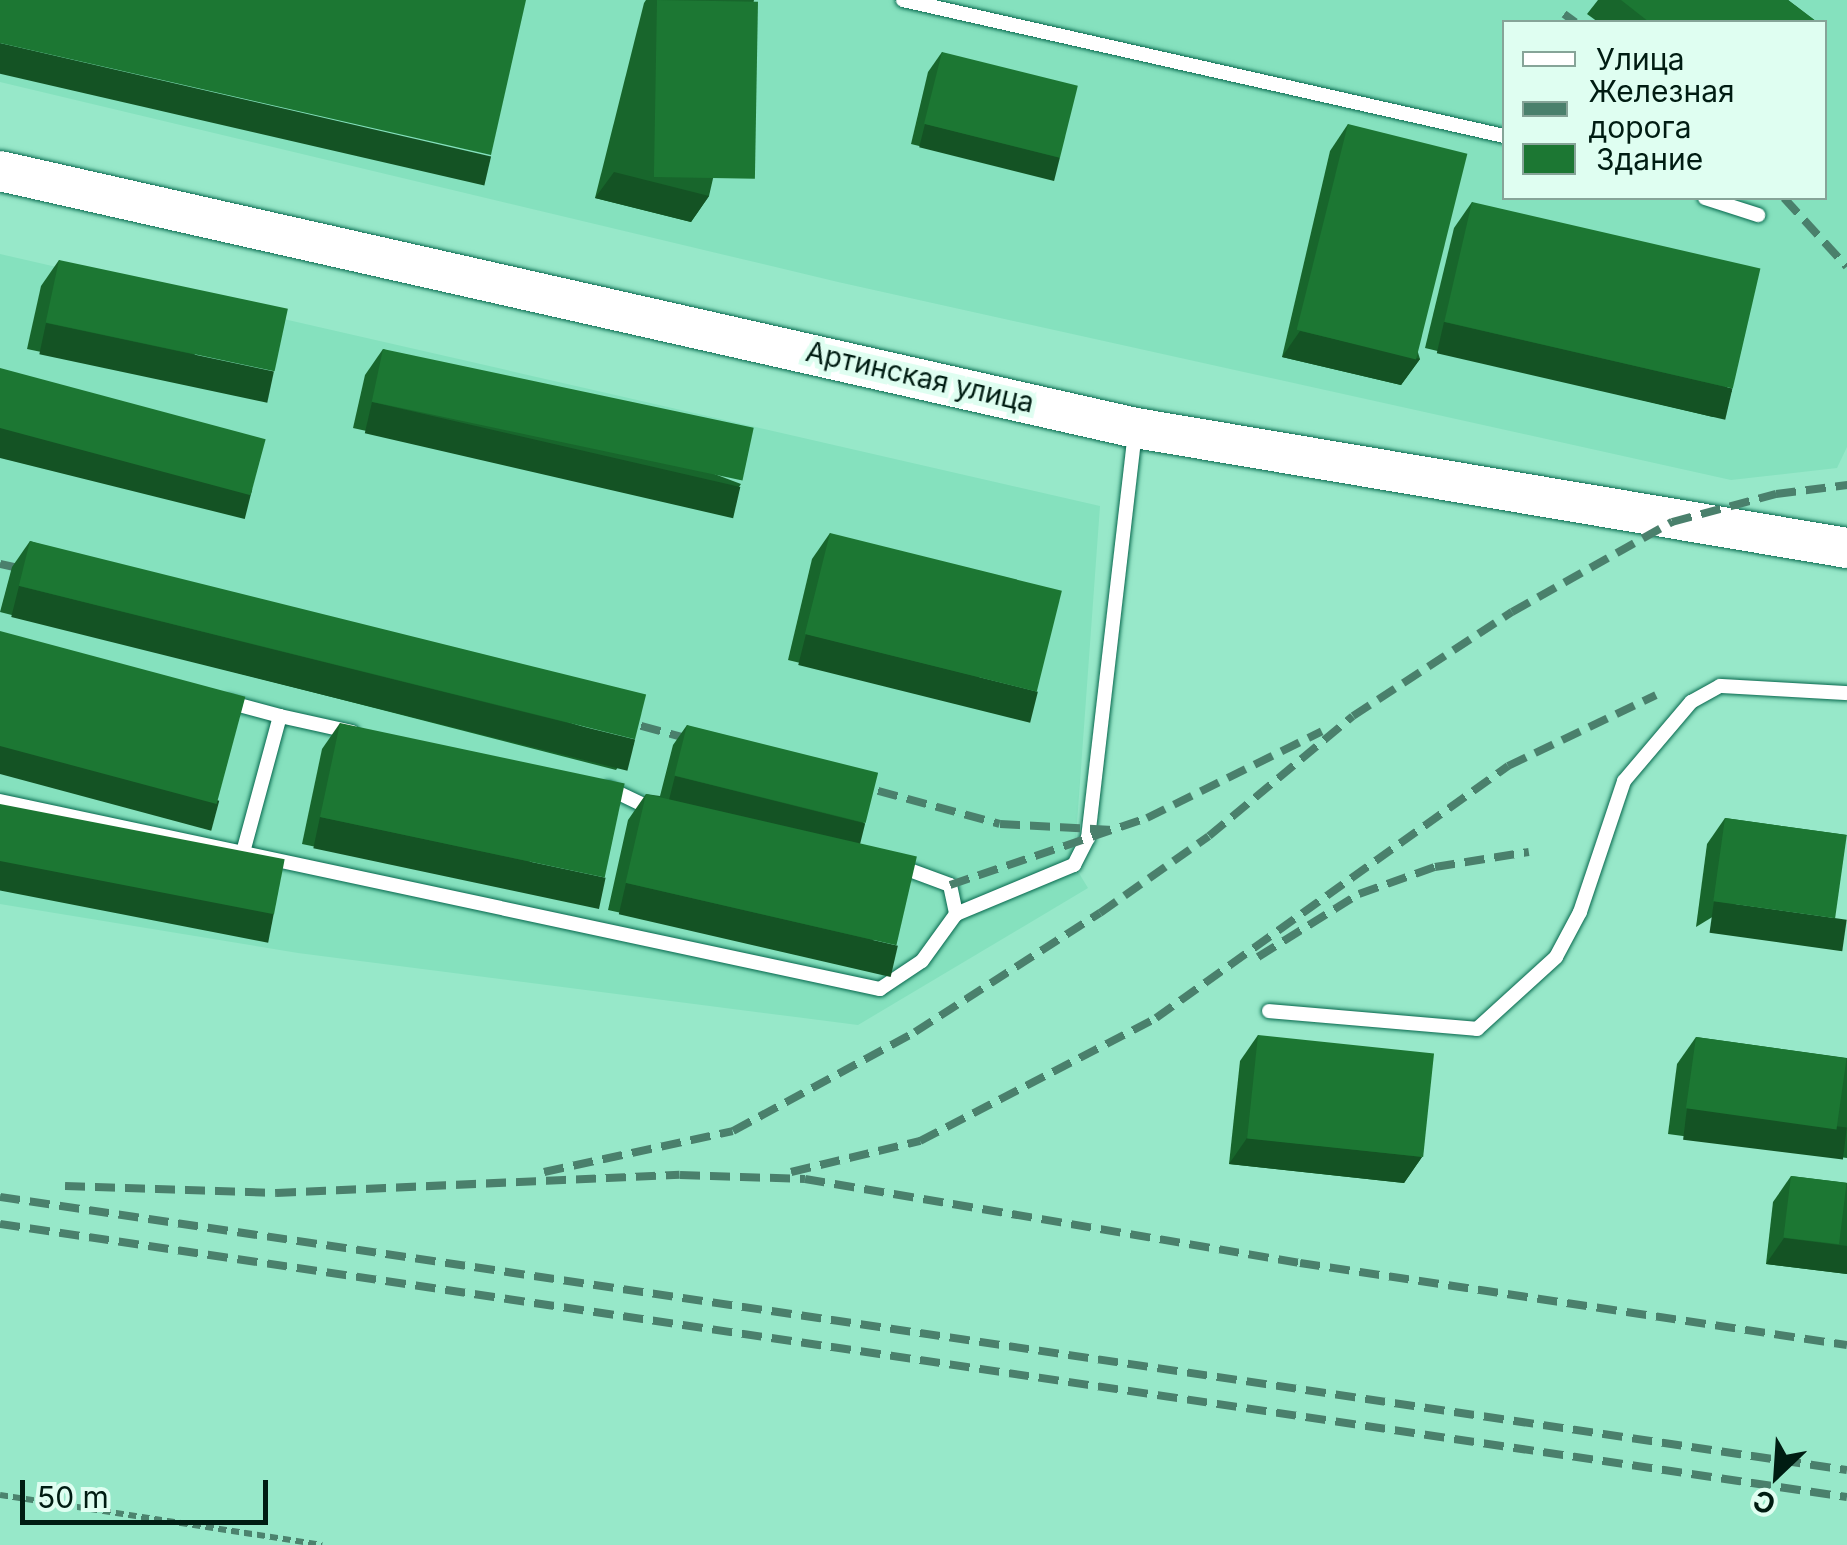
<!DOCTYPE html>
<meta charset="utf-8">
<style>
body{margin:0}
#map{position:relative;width:1847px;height:1545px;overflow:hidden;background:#97e8c9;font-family:Inter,sans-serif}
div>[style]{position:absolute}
.built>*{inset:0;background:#85e1be}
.path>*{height:6px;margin-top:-3px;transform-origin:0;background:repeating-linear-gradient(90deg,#4c836e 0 8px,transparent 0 13px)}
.roads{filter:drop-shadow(0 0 2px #06674d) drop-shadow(0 0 2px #06674d)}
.lane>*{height:14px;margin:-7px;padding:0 7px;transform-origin:7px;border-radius:7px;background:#fff}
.secondary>*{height:40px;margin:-20px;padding:0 20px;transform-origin:20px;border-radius:20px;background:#fff}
.rail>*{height:8px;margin-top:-4px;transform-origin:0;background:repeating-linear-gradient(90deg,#4a806c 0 20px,transparent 0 30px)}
.wall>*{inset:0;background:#18662c}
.shaded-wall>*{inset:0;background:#145324;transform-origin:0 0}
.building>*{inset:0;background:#1c7733;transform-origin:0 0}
span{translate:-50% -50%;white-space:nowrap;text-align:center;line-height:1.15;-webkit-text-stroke:10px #dffef1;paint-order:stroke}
.street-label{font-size:28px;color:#001c12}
.legend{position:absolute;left:1502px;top:20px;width:325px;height:180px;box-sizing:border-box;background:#dffef1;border:2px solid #86a498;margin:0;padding:12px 18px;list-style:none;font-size:30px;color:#001c12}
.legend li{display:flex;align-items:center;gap:20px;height:50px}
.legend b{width:50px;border:2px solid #86a498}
.north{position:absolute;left:1727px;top:1425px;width:100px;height:100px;-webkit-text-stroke:8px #dffef1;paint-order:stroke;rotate:205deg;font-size:28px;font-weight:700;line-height:40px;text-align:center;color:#001c12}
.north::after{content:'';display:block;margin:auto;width:35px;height:45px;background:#001c12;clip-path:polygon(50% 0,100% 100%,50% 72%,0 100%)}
.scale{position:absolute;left:20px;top:1480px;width:248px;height:45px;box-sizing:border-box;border:5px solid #001c12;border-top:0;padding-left:12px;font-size:30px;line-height:35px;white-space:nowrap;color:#001c12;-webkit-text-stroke:8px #dffef1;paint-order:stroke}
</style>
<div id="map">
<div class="built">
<div style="clip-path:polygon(evenodd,0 0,1847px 0,1847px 447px,1837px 468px,1731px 480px,838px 282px,0 82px,0 0,1504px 22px,1824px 22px,1824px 198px,1504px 198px,1504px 22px)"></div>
<div style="clip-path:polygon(0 254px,1100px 506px,1074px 865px,1088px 888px,858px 1025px,298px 953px,0 904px)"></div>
</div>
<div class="path">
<div style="left:0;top:1495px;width:326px;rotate:8.8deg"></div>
</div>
<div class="roads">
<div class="lane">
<div style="left:903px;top:0;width:616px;rotate:12.75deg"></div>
<div style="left:1705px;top:198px;width:56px;rotate:17.8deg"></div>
<div style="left:228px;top:702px;width:54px;rotate:15.1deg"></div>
<div style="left:280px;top:716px;width:141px;rotate:105.2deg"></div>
<div style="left:280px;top:716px;width:74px;rotate:12.5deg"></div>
<div style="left:608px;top:788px;width:53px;rotate:25.6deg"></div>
<div style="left:0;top:801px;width:900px;rotate:12.06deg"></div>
<div style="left:880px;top:989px;width:50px;rotate:-33.7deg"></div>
<div style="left:922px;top:961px;width:58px;rotate:-54.1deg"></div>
<div style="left:956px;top:914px;width:128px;rotate:-22.6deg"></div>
<div style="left:1074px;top:865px;width:30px;rotate:-63deg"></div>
<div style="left:1088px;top:838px;width:407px;rotate:-83.4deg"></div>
<div style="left:896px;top:865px;width:58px;rotate:20.3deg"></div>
<div style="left:950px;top:885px;width:30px;rotate:78deg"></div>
<div style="left:1269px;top:1011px;width:209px;rotate:4.9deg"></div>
<div style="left:1477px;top:1029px;width:107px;rotate:-42.3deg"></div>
<div style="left:1556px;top:957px;width:51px;rotate:-61.9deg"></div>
<div style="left:1580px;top:912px;width:138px;rotate:-71.4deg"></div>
<div style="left:1624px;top:781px;width:104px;rotate:-49.7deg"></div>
<div style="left:1691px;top:702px;width:33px;rotate:-29deg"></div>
<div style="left:1720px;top:686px;width:127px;rotate:3.2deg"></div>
</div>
<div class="secondary">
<div style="left:0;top:171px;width:1165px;rotate:12.75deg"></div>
<div style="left:1136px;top:428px;width:721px;rotate:9.58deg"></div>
</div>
</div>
<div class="rail">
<div style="left:1564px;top:14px;width:14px;rotate:36deg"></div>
<div style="left:1784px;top:198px;width:93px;rotate:47.6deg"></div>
<div style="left:0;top:564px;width:42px;rotate:12.4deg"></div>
<div style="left:612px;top:718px;width:95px;rotate:15.2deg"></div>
<div style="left:849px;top:783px;width:156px;rotate:15.2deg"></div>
<div style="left:1000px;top:824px;width:113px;rotate:3deg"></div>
<div style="left:950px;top:885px;width:208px;rotate:-18.8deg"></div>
<div style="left:1147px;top:818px;width:195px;rotate:-26.4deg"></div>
<div style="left:1258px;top:957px;width:119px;rotate:-32deg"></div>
<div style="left:1359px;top:894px;width:81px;rotate:-19.6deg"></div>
<div style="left:1435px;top:867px;width:95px;rotate:-9.1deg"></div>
<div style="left:544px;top:1172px;width:193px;rotate:-12.2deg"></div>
<div style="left:733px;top:1131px;width:207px;rotate:-28.5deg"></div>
<div style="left:915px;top:1032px;width:220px;rotate:-32.8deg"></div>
<div style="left:1100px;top:913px;width:133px;rotate:-35.2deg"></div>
<div style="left:1209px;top:836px;width:187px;rotate:-39.8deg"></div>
<div style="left:1353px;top:716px;width:190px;rotate:-33.2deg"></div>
<div style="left:1512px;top:612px;width:184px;rotate:-29.4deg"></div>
<div style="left:1672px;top:522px;width:108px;rotate:-15.1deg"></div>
<div style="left:1776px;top:494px;width:72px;rotate:-7.2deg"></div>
<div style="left:791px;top:1172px;width:133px;rotate:-13.5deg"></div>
<div style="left:920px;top:1141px;width:266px;rotate:-27.5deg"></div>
<div style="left:1156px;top:1018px;width:433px;rotate:-35.6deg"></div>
<div style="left:1508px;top:766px;width:164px;rotate:-25.6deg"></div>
<div style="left:65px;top:1186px;width:211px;rotate:1.9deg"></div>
<div style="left:276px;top:1193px;width:404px;rotate:-2.6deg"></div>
<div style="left:680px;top:1175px;width:125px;rotate:1.8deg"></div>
<div style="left:805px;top:1179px;width:502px;rotate:9.63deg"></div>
<div style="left:1300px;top:1263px;width:553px;rotate:8.53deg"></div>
<div style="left:0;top:1197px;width:1867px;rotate:8.41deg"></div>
<div style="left:0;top:1224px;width:1867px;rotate:8.41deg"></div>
</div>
<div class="wall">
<div style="clip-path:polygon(646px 0,754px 0,709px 196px,691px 222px,595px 198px,644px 3px)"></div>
<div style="clip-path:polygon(1598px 0,1788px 0,1817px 22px,1598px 22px,1587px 14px)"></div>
<div style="clip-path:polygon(942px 52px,1060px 157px,1046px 177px,911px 144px,928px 72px)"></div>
<div style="clip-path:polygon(1348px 124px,1420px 359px,1401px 385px,1282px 357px,1330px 151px)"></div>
<div style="clip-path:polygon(1472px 202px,1732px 391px,1713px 417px,1425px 348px,1454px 228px)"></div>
<div style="clip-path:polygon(59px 260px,256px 397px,27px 349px,41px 286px)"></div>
<div style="clip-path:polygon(383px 349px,741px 484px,723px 510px,353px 428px,365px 375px)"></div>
<div style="clip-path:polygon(830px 533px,1019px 716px,788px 660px,812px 559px)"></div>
<div style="clip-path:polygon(30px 541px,634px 744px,616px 770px,0 612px,12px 567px)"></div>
<div style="clip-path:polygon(340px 723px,587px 903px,302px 844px,322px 749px)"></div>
<div style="clip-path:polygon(687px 725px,865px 823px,853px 840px,879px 970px,608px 910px,628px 820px,646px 794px,660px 796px,673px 745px)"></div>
<div style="clip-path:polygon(1725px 818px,1847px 835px,1696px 927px,1707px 844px)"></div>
<div style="clip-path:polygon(1258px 1035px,1422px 1157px,1404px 1183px,1229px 1164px,1240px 1061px)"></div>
<div style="clip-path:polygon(1696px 1037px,1847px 1058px,1847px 1158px,1668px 1134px,1677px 1064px)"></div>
<div style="clip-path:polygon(1791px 1176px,1847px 1183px,1847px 1274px,1766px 1264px,1773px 1202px)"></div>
</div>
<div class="shaded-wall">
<div style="left:0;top:43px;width:504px;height:30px;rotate:13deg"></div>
<div style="left:925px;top:124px;width:139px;height:24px;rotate:14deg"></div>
<div style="clip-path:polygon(614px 172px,709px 196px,691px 222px,595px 198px)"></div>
<div style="left:1444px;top:322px;width:296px;height:32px;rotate:13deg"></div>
<div style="left:46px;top:323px;width:233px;height:32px;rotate:12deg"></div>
<div style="clip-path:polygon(1300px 331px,1420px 359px,1401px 385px,1282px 357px)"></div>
<div style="left:372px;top:402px;width:378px;height:32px;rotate:13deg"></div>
<div style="left:0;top:426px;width:260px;height:31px;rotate:14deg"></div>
<div style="left:19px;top:586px;width:635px;height:32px;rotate:14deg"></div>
<div style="left:806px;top:634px;width:239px;height:32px;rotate:14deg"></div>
<div style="left:0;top:742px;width:227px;height:31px;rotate:15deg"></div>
<div style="left:675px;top:776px;width:196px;height:25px;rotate:14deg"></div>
<div style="left:320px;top:817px;width:292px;height:32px;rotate:12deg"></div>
<div style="left:0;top:860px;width:279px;height:30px;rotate:11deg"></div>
<div style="left:626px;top:883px;width:279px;height:32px;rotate:13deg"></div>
<div style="left:1714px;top:901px;width:134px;height:32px;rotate:8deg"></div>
<div style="left:1687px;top:1108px;width:161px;height:32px;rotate:7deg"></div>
<div style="clip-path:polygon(1247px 1138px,1422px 1157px,1404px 1183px,1229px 1164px)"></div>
<div style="clip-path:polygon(1784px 1238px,1847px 1246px,1847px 1274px,1766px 1264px)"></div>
</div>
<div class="building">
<div style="clip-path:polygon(0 0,526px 0,491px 155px,0 43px)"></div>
<div style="left:657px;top:0;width:101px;height:177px;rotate:1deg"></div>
<div style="clip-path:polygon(1621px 0,1788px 0,1817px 22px,1649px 22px)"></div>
<div style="left:942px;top:52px;width:140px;height:74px;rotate:14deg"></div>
<div style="left:1348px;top:124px;width:123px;height:212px;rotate:14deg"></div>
<div style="left:1472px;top:202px;width:296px;height:123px;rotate:13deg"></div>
<div style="left:59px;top:260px;width:234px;height:64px;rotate:12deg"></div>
<div style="left:383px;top:349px;width:379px;height:54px;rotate:12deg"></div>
<div style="left:0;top:368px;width:275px;height:58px;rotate:15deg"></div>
<div style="left:830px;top:533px;width:239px;height:104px;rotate:14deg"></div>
<div style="left:30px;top:541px;width:635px;height:46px;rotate:14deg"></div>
<div style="left:0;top:631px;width:254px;height:111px;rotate:15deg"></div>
<div style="left:340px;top:723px;width:291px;height:96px;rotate:12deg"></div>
<div style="left:687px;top:725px;width:197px;height:52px;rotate:14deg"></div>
<div style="left:646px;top:794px;width:278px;height:91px;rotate:13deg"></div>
<div style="left:0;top:804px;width:290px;height:56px;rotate:11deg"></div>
<div style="left:1725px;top:818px;width:123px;height:84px;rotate:8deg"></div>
<div style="left:1258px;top:1035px;width:177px;height:104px;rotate:6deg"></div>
<div style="left:1696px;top:1037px;width:152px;height:72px;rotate:8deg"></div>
<div style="left:1791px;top:1176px;width:56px;height:62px;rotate:7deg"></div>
</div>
<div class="street-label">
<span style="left:920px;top:377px;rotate:13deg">Артинская улица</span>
</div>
<ul class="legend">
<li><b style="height:12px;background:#fff"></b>Улица</li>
<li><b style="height:12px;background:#4a806c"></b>Железная дорога</li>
<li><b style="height:28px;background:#1c7733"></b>Здание</li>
</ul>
<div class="north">С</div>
<div class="scale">50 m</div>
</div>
